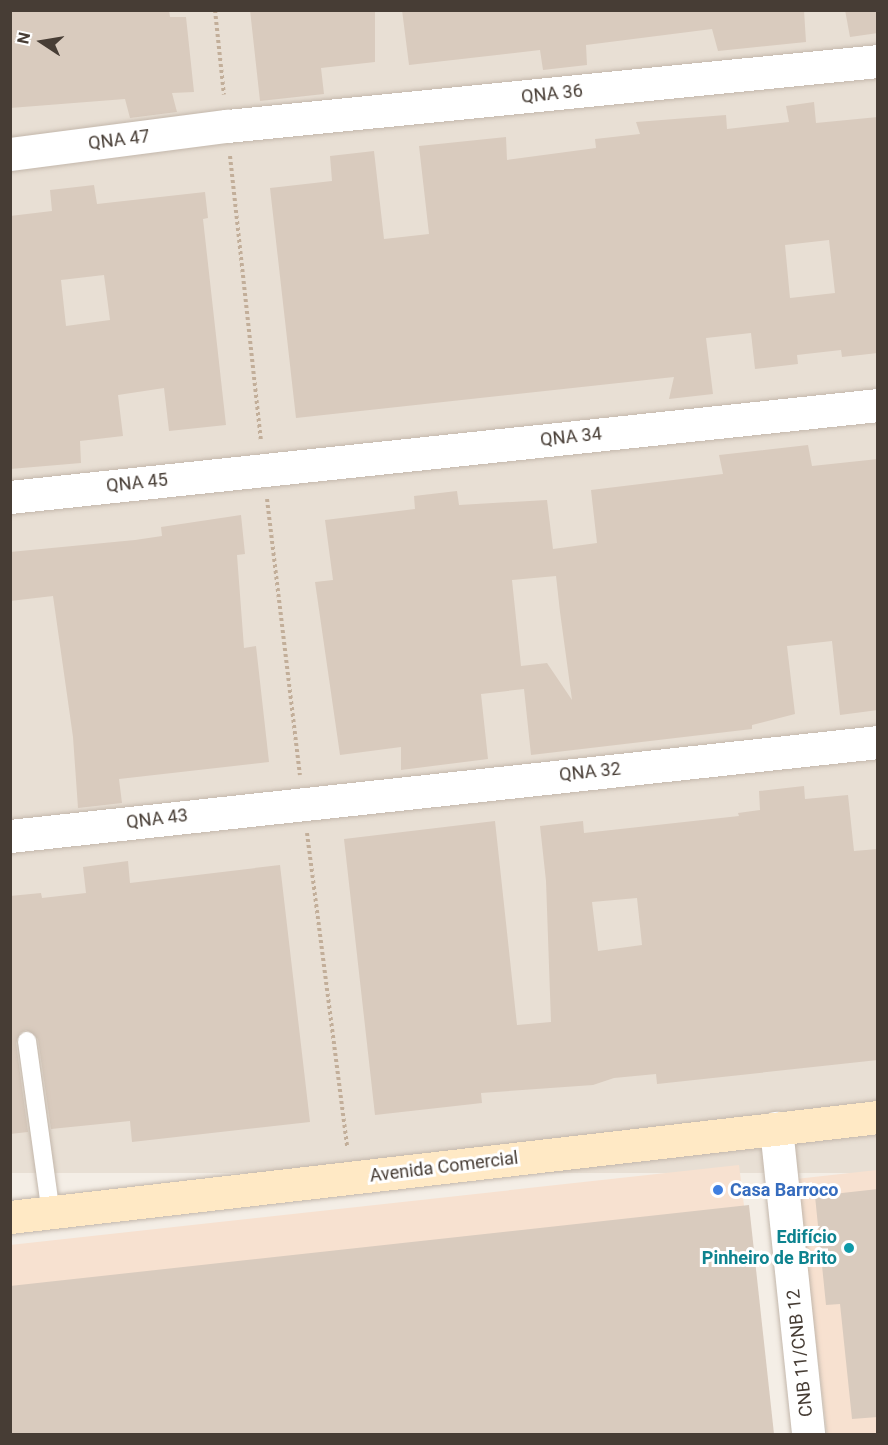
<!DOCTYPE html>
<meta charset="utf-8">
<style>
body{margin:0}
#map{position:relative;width:888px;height:1445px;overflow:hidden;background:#f4eee6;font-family:Roboto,sans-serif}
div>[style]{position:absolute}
.residential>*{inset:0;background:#e8dfd4;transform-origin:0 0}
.commercial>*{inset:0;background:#f7e1d0}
.building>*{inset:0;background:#d9cbbe}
.path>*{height:4px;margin-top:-2px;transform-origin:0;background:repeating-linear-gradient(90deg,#c2ae99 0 3px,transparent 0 6px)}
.roads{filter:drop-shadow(0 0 2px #c3b7ab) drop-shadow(0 0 2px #c3b7ab)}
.service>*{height:18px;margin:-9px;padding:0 9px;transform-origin:9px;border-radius:9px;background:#fff}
.minor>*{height:33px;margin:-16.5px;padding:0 16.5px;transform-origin:16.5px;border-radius:16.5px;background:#fff}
.secondary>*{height:33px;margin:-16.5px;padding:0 16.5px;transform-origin:16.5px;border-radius:16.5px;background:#ffe9c5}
.dots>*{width:16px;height:16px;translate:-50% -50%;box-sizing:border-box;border:3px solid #fff;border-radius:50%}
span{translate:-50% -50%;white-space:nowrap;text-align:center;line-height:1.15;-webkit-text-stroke:6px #fff;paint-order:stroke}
.street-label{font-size:18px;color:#473d35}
.shop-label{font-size:18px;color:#366cbe;font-weight:700}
.left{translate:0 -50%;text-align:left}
.culture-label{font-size:18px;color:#0d838f;font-weight:700}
.right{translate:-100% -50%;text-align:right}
.frame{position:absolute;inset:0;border:12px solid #473d35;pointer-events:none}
.north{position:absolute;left:12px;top:12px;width:60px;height:60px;-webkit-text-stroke:4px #fff;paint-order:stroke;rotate:282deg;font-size:16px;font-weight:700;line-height:24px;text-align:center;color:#473d35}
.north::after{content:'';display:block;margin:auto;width:21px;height:27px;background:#473d35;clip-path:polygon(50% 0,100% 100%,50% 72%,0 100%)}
</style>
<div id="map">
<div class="residential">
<div style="left:10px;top:11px;width:867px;height:1162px"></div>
</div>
<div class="commercial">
<div style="clip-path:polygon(739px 1165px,772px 1434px,11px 1434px,10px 1245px)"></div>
<div style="clip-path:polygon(877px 1170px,877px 1434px,827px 1434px,796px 1179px)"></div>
</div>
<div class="building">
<div style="clip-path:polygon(10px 10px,169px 10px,170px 17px,186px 17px,194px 92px,172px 93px,177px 112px,130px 118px,125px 99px,10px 108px)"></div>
<div style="clip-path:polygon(250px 10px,375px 10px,375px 62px,321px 68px,324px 94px,260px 101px)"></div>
<div style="clip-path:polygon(402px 10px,804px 10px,806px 42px,718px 51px,712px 29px,586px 45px,587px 65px,543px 70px,540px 50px,409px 65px)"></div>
<div style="clip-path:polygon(845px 10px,878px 10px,878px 33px,850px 37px)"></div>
<div style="clip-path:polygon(evenodd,814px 102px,816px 123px,878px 117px,878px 353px,842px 357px,841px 350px,797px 355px,798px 364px,755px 369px,751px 333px,706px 338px,713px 394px,669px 399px,674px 377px,296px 418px,270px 188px,332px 181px,330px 156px,374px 151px,384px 239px,429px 234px,419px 146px,506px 137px,507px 160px,596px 148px,595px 139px,640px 134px,636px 122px,726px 115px,727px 129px,789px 122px,786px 106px,814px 102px,829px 240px,835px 293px,790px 298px,785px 245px,829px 240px)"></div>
<div style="clip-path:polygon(evenodd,94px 185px,97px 204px,205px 192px,208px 218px,203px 219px,226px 425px,169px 431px,164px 388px,118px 395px,123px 436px,80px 441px,81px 463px,10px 469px,10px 216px,52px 211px,50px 190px,94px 185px,104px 275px,110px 320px,66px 326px,61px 280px,104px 275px)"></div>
<div style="clip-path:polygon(evenodd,808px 445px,812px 466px,878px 459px,878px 710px,840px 715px,832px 641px,787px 646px,795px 714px,752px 725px,752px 729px,531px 755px,524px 689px,481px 694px,488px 759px,401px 770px,401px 747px,340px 755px,315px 582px,333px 580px,325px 520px,415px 509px,414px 496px,457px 491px,459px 505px,547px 500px,553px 549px,597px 543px,591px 490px,723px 474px,719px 455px,808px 445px,556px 576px,560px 612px,572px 700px,547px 663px,521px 666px,512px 580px,556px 576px)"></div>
<div style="clip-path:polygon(241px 515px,245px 554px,237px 555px,244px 648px,256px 646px,269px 762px,119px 779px,122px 803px,78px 808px,73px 737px,53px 596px,10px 601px,10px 552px,135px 540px,162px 536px,161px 527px)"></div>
<div style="clip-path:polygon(evenodd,804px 786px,805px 799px,848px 795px,854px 851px,878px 849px,878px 1060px,657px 1084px,656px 1074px,614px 1078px,593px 1085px,481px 1093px,482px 1103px,375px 1115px,344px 839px,495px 821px,517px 1025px,551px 1022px,546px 881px,540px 826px,583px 821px,584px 833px,739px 816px,738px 813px,760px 810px,759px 791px,804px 786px,637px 898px,642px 945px,598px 951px,592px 902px,637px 898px)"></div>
<div style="clip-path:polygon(128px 861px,130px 883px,280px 865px,310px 1122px,132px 1142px,130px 1121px,51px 1129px,38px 1039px,26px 1030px,20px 1033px,16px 1043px,28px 1132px,10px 1134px,10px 896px,41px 893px,42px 898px,86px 893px,83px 867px)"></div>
<div style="clip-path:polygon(878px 1189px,878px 1417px,852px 1419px,840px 1304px,826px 1305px,815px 1196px)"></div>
<div style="clip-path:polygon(749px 1205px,774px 1434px,10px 1434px,10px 1286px)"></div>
</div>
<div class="path">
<div style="left:215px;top:10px;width:85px;rotate:84deg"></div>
<div style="left:230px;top:156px;width:287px;rotate:83.8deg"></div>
<div style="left:267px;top:499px;width:278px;rotate:83.2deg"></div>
<div style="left:307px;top:833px;width:317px;rotate:82.7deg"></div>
</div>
<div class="roads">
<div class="service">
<div style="left:27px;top:1041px;width:174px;rotate:82.1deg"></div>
</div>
<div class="minor">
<div style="left:10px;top:154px;width:219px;rotate:-7.4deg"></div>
<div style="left:227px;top:126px;width:654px;rotate:-5.7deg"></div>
<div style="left:10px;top:497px;width:873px;rotate:-6.05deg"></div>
<div style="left:10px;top:836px;width:873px;rotate:-6.18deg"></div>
<div style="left:776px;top:1128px;width:308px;rotate:84deg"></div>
</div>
<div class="secondary">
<div style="left:10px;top:1217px;width:874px;rotate:-6.57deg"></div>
</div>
</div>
<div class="dots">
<div style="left:718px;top:1190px;background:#3f7fe0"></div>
<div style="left:849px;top:1248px;background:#0f9aa8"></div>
</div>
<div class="street-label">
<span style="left:552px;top:94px;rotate:-6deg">QNA 36</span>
<span style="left:119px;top:140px;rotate:-7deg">QNA 47</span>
<span style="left:571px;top:437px;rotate:-6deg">QNA 34</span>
<span style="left:137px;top:483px;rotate:-6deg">QNA 45</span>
<span style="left:590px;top:772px;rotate:-6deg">QNA 32</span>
<span style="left:157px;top:819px;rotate:-7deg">QNA 43</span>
<span style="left:444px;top:1167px;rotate:-7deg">Avenida Comercial</span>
<span style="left:800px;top:1353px;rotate:-96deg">CNB 11/CNB 12</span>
</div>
<div class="shop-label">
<span class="left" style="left:730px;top:1190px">Casa Barroco</span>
</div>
<div class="culture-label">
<span class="right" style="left:837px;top:1248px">Edifício<br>Pinheiro de Brito</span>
</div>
<div class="frame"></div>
<div class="north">N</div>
</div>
